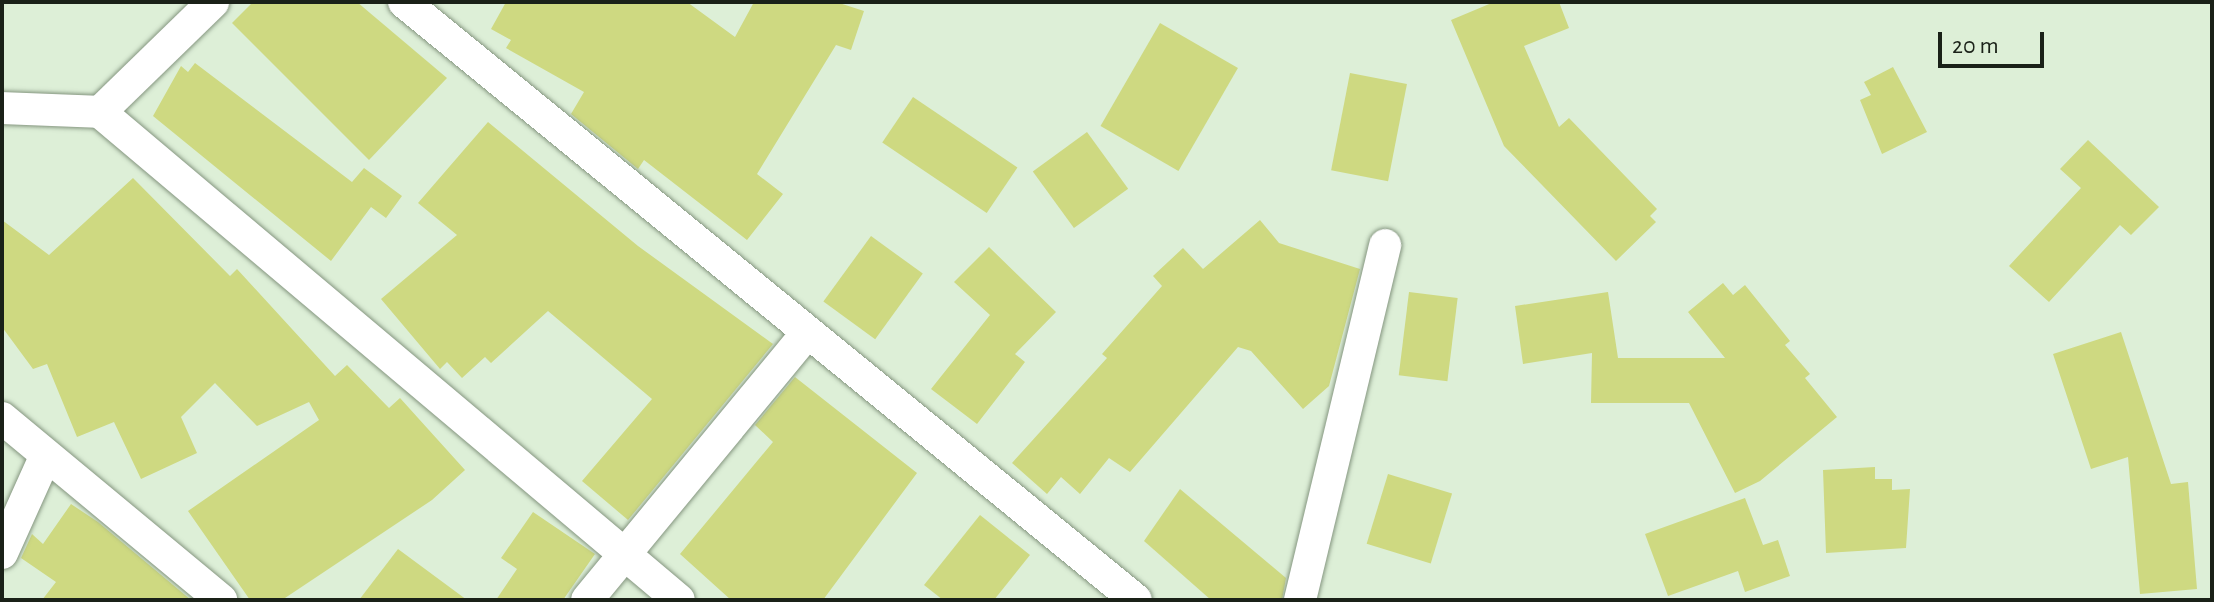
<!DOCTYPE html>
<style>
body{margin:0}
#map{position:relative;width:2214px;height:602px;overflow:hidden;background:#ddefd7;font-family:"Alegreya Sans",sans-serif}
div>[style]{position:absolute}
.building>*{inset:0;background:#ced981;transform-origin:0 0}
.roads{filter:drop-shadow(0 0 2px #859680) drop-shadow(0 0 2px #859680)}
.minor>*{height:32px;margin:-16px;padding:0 16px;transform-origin:16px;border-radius:16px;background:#fff}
span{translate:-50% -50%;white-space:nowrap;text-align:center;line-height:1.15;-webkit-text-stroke:6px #ddefd7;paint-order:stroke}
.frame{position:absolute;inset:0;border:4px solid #1a2118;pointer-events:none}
.scale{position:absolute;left:1938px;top:32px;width:106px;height:36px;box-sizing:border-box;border:4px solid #1a2118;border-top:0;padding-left:10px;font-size:24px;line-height:28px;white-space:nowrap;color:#1a2118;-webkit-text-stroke:6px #ddefd7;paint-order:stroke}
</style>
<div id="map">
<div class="building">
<div style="clip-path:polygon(253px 2px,357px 2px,447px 78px,369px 160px,232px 23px)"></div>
<div style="clip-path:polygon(506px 2px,687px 2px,735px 37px,754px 2px,836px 2px,864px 11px,851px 50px,836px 45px,757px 174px,783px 194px,747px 240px,644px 160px,638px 169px,571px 114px,584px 92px,506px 48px,511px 40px,491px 29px)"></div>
<div style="clip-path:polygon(1494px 2px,1559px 2px,1569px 28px,1524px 46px,1559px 127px,1569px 118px,1657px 209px,1650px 216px,1656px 222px,1616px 261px,1504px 146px,1451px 20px)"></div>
<div style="left:1160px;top:23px;width:90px;height:119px;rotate:30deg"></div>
<div style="clip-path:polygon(195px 63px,352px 182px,364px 168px,402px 196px,386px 218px,371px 207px,331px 261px,153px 116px,181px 66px,188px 72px)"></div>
<div style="clip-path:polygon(1893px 67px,1927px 132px,1882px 154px,1860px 100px,1871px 95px,1864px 82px)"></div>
<div style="left:1350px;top:73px;width:58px;height:99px;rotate:11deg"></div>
<div style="left:913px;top:97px;width:126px;height:55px;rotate:34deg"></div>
<div style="clip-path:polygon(488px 122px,638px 246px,773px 344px,628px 520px,582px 481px,652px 399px,548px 311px,491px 363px,485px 357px,462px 378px,447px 362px,440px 369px,381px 299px,457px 235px,418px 203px)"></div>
<div style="left:1087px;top:132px;width:70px;height:67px;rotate:54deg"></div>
<div style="clip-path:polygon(2088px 140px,2159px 207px,2131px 235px,2120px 225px,2049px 302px,2009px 266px,2081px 188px,2060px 169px)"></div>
<div style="clip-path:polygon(133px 178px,230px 276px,237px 269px,335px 376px,347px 365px,389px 408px,400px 398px,465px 470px,432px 500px,282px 600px,250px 600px,188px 511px,319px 420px,309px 402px,257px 426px,215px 383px,181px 417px,197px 453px,141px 479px,114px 422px,77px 437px,47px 364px,33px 369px,2px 327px,2px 220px,49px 255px)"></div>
<div style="clip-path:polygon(1260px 220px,1279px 243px,1360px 269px,1329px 386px,1303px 409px,1251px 351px,1238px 347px,1130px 472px,1109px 458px,1080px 494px,1061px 477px,1047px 494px,1012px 463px,1107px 358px,1102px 354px,1162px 286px,1153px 276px,1183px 248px,1203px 269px)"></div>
<div style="left:871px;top:236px;width:64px;height:81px;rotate:36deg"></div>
<div style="clip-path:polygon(989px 247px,1056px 312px,1015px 354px,1025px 362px,977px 424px,931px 389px,990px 315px,954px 282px)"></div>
<div style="clip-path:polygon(1723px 283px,1733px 295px,1745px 285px,1790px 341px,1785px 345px,1810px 374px,1805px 378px,1837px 417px,1760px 481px,1735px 493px,1689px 403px,1591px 403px,1592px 353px,1523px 364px,1515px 306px,1608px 292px,1618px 358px,1725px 358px,1688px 312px)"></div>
<div style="left:1409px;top:292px;width:49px;height:84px;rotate:7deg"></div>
<div style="clip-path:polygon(2121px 332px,2171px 484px,2188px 482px,2197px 589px,2140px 594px,2128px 457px,2091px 469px,2053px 354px)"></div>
<div style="clip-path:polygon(795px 377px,917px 473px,823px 600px,731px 600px,680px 554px,773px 442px,755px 425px)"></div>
<div style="clip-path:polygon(1875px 467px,1875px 479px,1892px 479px,1892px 490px,1910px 489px,1906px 548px,1826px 553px,1823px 470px)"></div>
<div style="left:1388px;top:474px;width:67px;height:73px;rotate:17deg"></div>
<div style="clip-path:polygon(1180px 489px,1286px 578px,1282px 600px,1211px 600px,1144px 541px)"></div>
<div style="clip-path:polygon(1745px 498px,1763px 545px,1778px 540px,1790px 576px,1745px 592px,1738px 571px,1668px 596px,1645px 534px)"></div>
<div style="clip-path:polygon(71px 504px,98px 522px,191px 600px,42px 600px,56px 582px,21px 558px,32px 534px,43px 544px)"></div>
<div style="clip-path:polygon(533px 512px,595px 554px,563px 600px,496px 600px,517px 569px,501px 558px)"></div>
<div style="clip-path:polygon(980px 515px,1030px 555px,994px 600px,943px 600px,924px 585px)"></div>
<div style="clip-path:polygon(398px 549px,467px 600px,359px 600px)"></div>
</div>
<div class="roads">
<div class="minor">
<div style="left:404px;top:2px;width:945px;rotate:39.25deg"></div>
<div style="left:2px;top:108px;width:98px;rotate:2.3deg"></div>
<div style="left:100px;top:112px;width:757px;rotate:40.13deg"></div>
<div style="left:100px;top:112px;width:158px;rotate:-44.2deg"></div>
<div style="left:2px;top:418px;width:285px;rotate:39.7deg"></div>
<div style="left:2px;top:553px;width:107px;rotate:-65.8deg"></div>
<div style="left:587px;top:600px;width:345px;rotate:-50.5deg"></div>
<div style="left:1300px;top:600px;width:365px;rotate:-76.5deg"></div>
</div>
</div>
<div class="frame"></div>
<div class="scale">20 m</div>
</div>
